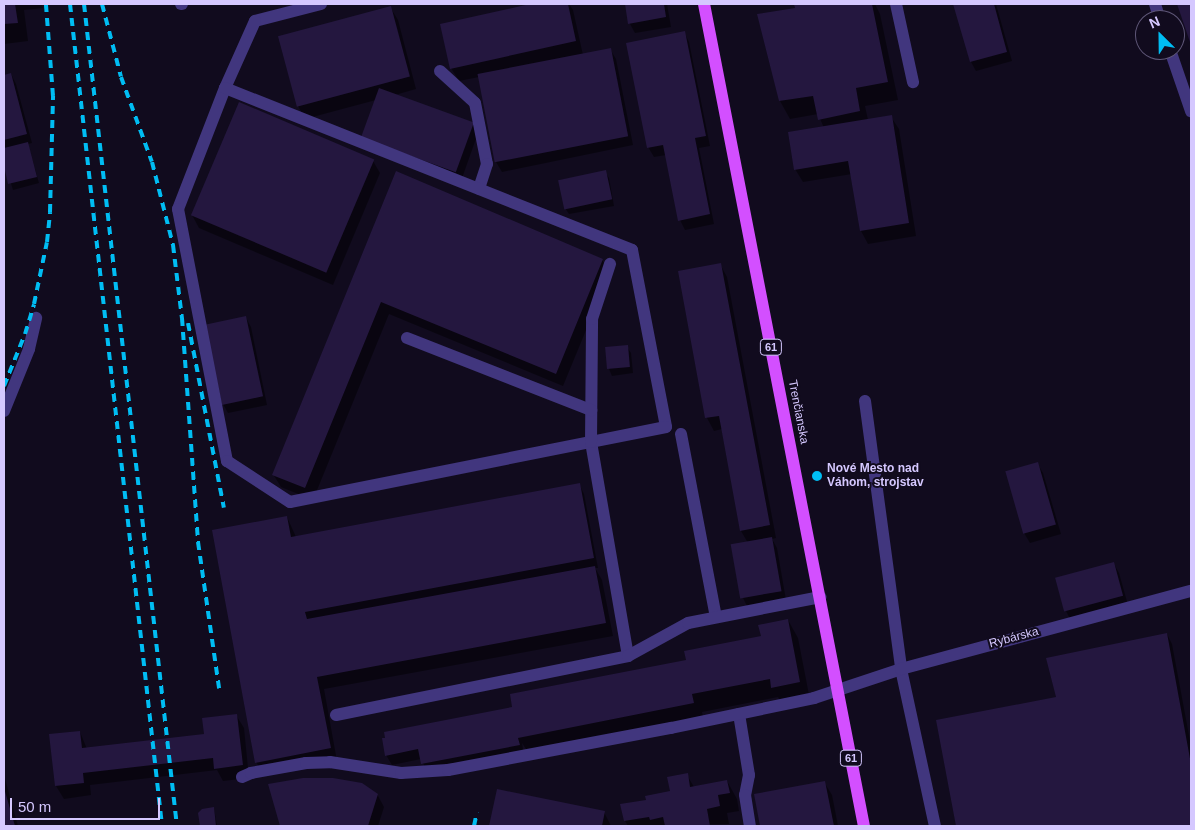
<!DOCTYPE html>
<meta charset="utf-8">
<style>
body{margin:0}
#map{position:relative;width:1195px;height:830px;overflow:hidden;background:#110b1e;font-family:Arial,sans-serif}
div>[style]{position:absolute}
.shadow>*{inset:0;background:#0007}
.building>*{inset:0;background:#24173f;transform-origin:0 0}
.minor>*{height:12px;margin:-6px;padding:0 6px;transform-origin:6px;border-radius:6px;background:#41367e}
.major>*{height:12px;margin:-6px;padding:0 6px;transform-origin:6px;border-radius:6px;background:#d34fff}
.rail>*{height:4px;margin-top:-2px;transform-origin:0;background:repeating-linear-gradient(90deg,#00bdf3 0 8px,transparent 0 14px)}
.dots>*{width:14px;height:14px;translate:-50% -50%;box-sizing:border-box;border:2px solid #110b1e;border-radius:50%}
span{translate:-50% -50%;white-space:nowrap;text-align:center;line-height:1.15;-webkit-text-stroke:4px #110b1e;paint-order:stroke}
.shield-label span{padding:1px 4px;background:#110b1e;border:1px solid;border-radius:4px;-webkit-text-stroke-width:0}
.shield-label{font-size:11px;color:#d5c8ff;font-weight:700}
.street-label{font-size:12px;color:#d5c8ff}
.poi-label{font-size:12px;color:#d5c8ff;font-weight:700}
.left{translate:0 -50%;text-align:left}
.frame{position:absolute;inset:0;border:5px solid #d5c8ff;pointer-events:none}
.north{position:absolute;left:1135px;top:10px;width:50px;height:50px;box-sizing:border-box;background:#110b1e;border:1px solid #5f5778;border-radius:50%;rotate:337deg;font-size:14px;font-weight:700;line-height:20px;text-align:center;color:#d5c8ff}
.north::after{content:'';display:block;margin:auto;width:18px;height:22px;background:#00bdf3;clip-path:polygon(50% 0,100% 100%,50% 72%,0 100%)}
.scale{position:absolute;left:10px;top:798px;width:150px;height:22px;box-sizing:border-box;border:2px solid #d5c8ff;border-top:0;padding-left:6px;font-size:15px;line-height:18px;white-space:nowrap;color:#d5c8ff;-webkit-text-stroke:4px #110b1e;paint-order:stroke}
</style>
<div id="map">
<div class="shadow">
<div style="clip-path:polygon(4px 4px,42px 4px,43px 8px,24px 10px,28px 41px,4px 44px)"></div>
<div style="clip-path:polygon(536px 4px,569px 4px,573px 10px,583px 55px,610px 49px,616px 59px,633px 145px,502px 172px,496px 162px,479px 77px,459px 81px,451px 68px,441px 25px)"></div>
<div style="clip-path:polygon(626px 4px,667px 4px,671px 27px,635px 33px,630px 24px)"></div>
<div style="clip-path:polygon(796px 4px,875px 4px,880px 14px,898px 100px,865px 106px,868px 120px,891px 117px,899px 129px,916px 236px,868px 244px,861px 231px,852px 174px,803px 182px,795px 169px,824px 128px,818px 114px,790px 119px,780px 101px,797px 9px)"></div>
<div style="clip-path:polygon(955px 4px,996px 4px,1012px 61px,976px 71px,971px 62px)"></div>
<div style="clip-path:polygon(1178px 4px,1191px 4px,1191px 42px)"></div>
<div style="clip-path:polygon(390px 7px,398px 20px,416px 89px,395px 95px,473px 123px,478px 133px,461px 181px,368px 148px,376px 100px,305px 119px,298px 106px)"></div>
<div style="clip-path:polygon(684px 32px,689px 42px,710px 146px,699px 148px,714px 224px,685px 230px,680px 220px,666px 155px,654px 157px,648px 147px)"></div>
<div style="clip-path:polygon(11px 74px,16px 84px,32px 143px,28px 144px,39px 183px,13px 190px,4px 161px,4px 76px)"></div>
<div style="clip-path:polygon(373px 161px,380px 173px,333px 285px,199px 228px,192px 215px)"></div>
<div style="clip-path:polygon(605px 172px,609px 178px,614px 206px,569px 214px,565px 208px,560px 180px)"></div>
<div style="clip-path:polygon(396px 173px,602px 260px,610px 272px,563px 386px,389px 314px,313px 500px,281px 487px,273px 474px)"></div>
<div style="clip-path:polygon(720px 264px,727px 277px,776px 538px,772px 539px,777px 548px,786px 600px,748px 608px,743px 598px,733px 545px,748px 543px,741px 531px,722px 429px,714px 431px,707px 418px,680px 272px)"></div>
<div style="clip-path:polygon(246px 318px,251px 327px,267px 405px,228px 413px,223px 404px)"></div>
<div style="clip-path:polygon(627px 347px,631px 353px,633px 373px,612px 376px,609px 369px)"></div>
<div style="clip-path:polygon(1037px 463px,1043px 473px,1061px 534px,1030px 543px,1024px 533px)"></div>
<div style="clip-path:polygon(579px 484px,584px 494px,598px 568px,595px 568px,602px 580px,613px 636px,324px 689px,337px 761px,264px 775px,256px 762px,287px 517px,296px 537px)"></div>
<div style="clip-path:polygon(1114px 564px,1119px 573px,1128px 605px,1071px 621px,1066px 611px)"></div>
<div style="clip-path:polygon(788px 620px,798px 638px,810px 700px,783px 706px,778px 697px,702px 712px,704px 721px,530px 755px,522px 743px,524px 755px,428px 773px,421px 759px,392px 765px,386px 755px,514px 708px,688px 661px,762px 637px)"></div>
<div style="clip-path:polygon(1167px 634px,1172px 644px,1191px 746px,1191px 826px,958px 826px,937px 721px,1057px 698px)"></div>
<div style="clip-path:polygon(236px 715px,244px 728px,249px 778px,223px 781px,217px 770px,90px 785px,91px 795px,64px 799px,56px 786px,51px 735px,80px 732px,87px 749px,205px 735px)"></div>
<div style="clip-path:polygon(4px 775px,18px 826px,4px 826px)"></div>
<div style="clip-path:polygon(687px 775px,694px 787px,727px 781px,737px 799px,739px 811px,727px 813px,729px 824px,628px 826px,625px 821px,647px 800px,671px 792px)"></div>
<div style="clip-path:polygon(824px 782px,832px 795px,838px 826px,761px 826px,755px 795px)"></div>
<div style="clip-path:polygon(270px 785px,377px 794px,384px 807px,378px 826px,281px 826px)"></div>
<div style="clip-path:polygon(498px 791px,604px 812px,611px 826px,491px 826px)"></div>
<div style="clip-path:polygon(214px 808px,217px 826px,201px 826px,200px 813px)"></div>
</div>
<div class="building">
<div style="clip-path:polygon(4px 4px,15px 4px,18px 23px,4px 24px)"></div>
<div style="clip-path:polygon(530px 4px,568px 4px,576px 41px,450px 69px,440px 24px)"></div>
<div style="clip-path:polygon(625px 4px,664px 4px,666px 17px,628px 24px)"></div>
<div style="clip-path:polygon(794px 4px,872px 4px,888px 82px,856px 88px,860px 111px,818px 120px,813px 96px,779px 101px,757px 14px,795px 8px)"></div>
<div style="clip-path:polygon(953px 4px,994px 4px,1007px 52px,970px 62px)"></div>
<div style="clip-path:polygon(1177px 4px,1191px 4px,1191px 45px)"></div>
<div style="left:391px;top:6px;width:73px;height:117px;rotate:75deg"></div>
<div style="clip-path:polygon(685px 31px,706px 136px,695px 138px,710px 214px,678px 221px,663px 145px,647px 148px,626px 43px)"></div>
<div style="left:611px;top:48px;width:90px;height:136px;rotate:79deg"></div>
<div style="clip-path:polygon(11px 73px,27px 134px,4px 140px,4px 75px)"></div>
<div style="left:379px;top:88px;width:101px;height:53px;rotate:20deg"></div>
<div style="left:239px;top:102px;width:147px;height:123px;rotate:23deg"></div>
<div style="clip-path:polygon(892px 115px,909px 223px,860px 231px,848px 161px,794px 170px,788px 132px)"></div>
<div style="clip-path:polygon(28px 142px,37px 177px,8px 184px,4px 166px,4px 148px)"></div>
<div style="left:606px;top:170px;width:30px;height:49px;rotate:78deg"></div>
<div style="clip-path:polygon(396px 171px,603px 259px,556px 374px,381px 302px,305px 488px,272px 475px)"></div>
<div style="clip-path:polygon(721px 263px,770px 525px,740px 531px,719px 416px,705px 418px,678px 271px)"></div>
<div style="left:246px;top:316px;width:82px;height:42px;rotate:78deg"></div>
<div style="left:628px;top:345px;width:22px;height:23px;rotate:85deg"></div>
<div style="left:1038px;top:462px;width:65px;height:34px;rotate:74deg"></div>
<div style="clip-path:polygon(580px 483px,594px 558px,305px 612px,307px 619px,595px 566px,606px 623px,317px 677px,331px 748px,255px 763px,212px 530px,287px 516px,291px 537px)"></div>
<div style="left:772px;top:537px;width:55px;height:42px;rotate:80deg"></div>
<div style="left:1114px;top:562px;width:35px;height:61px;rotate:75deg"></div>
<div style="clip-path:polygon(788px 619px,800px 682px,771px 688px,770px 679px,692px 694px,694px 703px,518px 738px,520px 745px,421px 764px,418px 749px,385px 756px,382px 738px,385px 738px,384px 732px,512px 707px,510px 694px,686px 660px,684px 651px,761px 636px,758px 625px)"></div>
<div style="clip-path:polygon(1167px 633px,1191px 764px,1191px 826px,956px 826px,936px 720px,1056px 697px,1046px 658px)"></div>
<div style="clip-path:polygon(237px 714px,243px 765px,214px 769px,213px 758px,83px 773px,84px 783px,55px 786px,49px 734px,80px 731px,82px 748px,204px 734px,202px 718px)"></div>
<div style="clip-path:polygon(688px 773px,690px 787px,727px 780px,730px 793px,718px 795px,720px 806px,707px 809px,710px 826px,665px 826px,663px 817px,650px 820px,649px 817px,624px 821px,620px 804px,646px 800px,645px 796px,670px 791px,667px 777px)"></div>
<div style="clip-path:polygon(303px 778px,333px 778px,362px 783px,378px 794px,368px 826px,280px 826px,268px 784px)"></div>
<div style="clip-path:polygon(825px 781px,834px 826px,760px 826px,754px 794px)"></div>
<div style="clip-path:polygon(4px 788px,15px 826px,4px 826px)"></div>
<div style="clip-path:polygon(497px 789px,605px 811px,602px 826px,489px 826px)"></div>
<div style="clip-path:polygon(214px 807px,216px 826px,200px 826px,198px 813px,202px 809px)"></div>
</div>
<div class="minor">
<div style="left:181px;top:4px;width:1px"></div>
<div style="left:321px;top:4px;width:68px;rotate:165.6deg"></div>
<div style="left:255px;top:21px;width:73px;rotate:114.1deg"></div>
<div style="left:225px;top:88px;width:130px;rotate:111.2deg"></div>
<div style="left:178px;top:209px;width:257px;rotate:79deg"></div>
<div style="left:227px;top:461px;width:75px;rotate:33.1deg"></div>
<div style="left:290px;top:502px;width:307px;rotate:-11.3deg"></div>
<div style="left:591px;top:442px;width:217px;rotate:80.2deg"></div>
<div style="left:896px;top:4px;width:80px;rotate:77.7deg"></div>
<div style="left:1155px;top:4px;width:17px;rotate:73deg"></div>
<div style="left:1170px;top:50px;width:65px;rotate:71deg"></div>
<div style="left:440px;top:71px;width:47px;rotate:42.4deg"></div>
<div style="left:475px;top:103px;width:62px;rotate:78.9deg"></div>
<div style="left:487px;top:164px;width:26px;rotate:108deg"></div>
<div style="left:225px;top:88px;width:438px;rotate:21.7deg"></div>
<div style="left:632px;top:250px;width:180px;rotate:79.1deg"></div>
<div style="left:666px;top:427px;width:76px;rotate:168.7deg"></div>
<div style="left:591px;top:442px;width:123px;rotate:-89.5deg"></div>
<div style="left:592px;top:319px;width:58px;rotate:-71.9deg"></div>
<div style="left:407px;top:338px;width:198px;rotate:21.4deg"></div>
<div style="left:865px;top:401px;width:270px;rotate:82.3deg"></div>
<div style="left:901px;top:669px;width:161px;rotate:77.8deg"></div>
<div style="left:4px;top:411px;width:67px;rotate:-68deg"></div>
<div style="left:29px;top:349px;width:32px;rotate:-77deg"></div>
<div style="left:681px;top:434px;width:186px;rotate:79.2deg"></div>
<div style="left:739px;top:714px;width:62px;rotate:80.7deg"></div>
<div style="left:749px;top:775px;width:20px;rotate:101deg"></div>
<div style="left:745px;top:795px;width:31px;rotate:81deg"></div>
<div style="left:336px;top:715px;width:298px;rotate:-11.4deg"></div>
<div style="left:628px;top:656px;width:68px;rotate:-28.8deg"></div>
<div style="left:688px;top:623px;width:135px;rotate:-11.1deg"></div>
<div style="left:242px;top:777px;width:10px;rotate:-24deg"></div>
<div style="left:251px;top:773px;width:56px;rotate:-10.3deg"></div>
<div style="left:306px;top:763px;width:24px;rotate:-2deg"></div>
<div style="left:330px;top:762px;width:72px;rotate:8.8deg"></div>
<div style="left:401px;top:773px;width:47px;rotate:-3.7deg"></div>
<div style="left:448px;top:770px;width:227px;rotate:-10.7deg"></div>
<div style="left:671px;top:728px;width:146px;rotate:-11.8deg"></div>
<div style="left:814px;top:698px;width:92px;rotate:-18.4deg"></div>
<div style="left:901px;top:669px;width:300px;rotate:-15.1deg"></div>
</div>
<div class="major">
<div style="left:704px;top:4px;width:837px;rotate:78.99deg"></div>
</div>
<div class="rail">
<div style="left:70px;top:4px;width:827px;rotate:83.61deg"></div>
<div style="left:84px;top:4px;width:827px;rotate:83.55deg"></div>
<div style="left:102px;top:4px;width:75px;rotate:75.4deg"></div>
<div style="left:121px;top:77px;width:90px;rotate:70deg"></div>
<div style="left:152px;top:162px;width:86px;rotate:75.8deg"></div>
<div style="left:173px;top:245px;width:74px;rotate:83deg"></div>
<div style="left:182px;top:318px;width:225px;rotate:85.9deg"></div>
<div style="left:198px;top:542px;width:148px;rotate:81.8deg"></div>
<div style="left:188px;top:323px;width:188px;rotate:79deg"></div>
<div style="left:4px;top:386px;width:56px;rotate:-68deg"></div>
<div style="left:25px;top:334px;width:31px;rotate:-73deg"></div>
<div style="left:34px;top:304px;width:63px;rotate:-78.2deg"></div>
<div style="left:47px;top:242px;width:30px;rotate:-84deg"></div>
<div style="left:50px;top:212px;width:116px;rotate:-88.5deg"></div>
<div style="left:53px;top:96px;width:92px;rotate:-94.4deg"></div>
<div style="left:474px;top:826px;width:14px;rotate:-78deg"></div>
</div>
<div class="dots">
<div style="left:817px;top:476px;background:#00bdf3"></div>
</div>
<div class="shield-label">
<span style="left:771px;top:347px">61</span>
<span style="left:851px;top:758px">61</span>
</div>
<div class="street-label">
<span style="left:798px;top:412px;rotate:79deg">Trenčianska</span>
<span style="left:1014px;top:638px;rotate:-15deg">Rybárska</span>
</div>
<div class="poi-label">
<span class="left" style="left:827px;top:476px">Nové Mesto nad<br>Váhom, strojstav</span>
</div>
<div class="frame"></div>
<div class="north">N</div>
<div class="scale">50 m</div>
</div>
